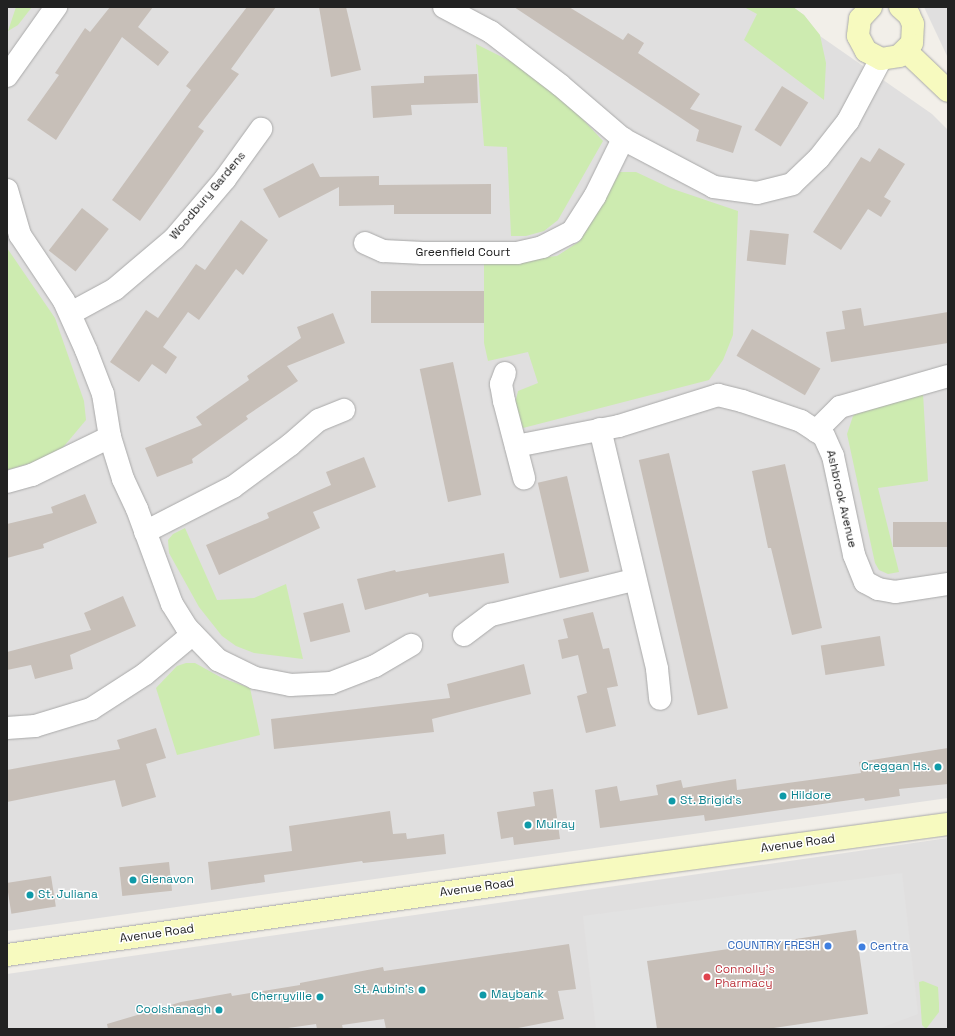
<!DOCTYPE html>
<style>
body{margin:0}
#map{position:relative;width:955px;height:1036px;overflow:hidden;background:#f2efe9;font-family:"Space Grotesk",sans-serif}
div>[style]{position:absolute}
.residential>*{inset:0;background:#e0dfdf}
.grass>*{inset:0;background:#cdebb0}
.parking>*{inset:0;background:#e2e2e2}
.building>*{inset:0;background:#c7bfb8;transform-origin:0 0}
.roads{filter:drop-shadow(0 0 1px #a9a9a9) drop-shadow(0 0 1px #a9a9a9)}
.street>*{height:22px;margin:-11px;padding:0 11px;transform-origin:11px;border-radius:11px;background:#fff}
.secondary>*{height:22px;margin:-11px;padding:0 11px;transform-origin:11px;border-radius:11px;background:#f7fabf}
.dots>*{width:11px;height:11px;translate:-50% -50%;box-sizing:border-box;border:2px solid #fff;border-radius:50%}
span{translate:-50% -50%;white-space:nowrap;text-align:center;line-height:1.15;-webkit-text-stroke:3px #fff;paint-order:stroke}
.street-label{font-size:12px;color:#222}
.culture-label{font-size:12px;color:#0d838f}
.right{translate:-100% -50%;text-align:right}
.left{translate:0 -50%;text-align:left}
.shop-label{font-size:12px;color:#366cbe}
.health-label{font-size:12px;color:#be3a42}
.frame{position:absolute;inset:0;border:8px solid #222;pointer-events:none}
</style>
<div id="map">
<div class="residential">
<div style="clip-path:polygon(7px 7px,793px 7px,804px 15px,820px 36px,932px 114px,948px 130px,948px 798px,7px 931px)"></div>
<div style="clip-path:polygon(924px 7px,948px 7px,948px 58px)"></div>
<div style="clip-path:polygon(948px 838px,948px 1029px,7px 1029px,7px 974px)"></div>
</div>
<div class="grass">
<div style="clip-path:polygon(16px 7px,32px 7px,18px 25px,8px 31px)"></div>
<div style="clip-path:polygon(744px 7px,793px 7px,804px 15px,820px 35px,826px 63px,824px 100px,744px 40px,757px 14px)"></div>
<div style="clip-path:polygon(476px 44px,514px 63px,575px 111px,603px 141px,558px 220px,544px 231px,526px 236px,511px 236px,507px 147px,484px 146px)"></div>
<div style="clip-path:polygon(620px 172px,636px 172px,670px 188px,738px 211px,733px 335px,723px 360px,709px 380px,523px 428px,515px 403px,518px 391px,538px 383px,528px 352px,488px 361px,484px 343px,484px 264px,557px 256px,580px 241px)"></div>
<div style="clip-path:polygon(7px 248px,55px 318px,84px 401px,86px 420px,60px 451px,45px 459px,7px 470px)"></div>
<div style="clip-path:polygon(923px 393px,928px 481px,878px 488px,899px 572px,888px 574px,879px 570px,875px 563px,847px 434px,853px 416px,862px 408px)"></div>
<div style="clip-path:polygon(185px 528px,217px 600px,254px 598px,286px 584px,303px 659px,254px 653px,236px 646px,222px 636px,199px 607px,169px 553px,168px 540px,173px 534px)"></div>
<div style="clip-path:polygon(186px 663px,195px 663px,222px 678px,250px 688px,260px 735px,177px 755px,156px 688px,177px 666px)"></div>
<div style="clip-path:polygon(923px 981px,938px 987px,939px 1004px,939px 1012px,926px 1029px,922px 1025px,919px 982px)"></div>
</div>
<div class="parking">
<div style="clip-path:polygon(902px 873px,918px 1014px,878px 1029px,596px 1029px,583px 916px)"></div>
</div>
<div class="building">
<div style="clip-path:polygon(110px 7px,153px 7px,138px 27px,169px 52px,158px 66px,122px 37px,56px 140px,27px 120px,59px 75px,55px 73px,85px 28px,90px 32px)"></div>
<div style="clip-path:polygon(247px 7px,276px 7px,231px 69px,239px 74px,198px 127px,204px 131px,140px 221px,112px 200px,191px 90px,186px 86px)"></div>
<div style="clip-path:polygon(319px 7px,346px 7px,361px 70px,331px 77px)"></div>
<div style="clip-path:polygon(514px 7px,569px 7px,623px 40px,628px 33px,644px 43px,638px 53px,700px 94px,690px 109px,742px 126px,733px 153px,696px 141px,699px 130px)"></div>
<div style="clip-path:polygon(477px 74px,478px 103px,411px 105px,412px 115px,373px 118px,371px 86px,424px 83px,424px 76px)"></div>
<div style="left:782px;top:86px;width:31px;height:52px;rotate:32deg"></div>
<div style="clip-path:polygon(879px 148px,905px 164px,884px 197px,891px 201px,881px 217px,868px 209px,841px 250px,813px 232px,861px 157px,870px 162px)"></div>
<div style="clip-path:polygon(313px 163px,320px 177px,379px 176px,379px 185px,491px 184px,491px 214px,394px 214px,394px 205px,339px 206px,339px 187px,279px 218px,263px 189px)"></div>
<div style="left:82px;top:208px;width:34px;height:54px;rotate:38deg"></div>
<div style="clip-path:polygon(241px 220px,268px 240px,243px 275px,236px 269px,199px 320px,188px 312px,163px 347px,177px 357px,166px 374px,152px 364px,139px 382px,110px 362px,146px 310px,158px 318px,196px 264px,205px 270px)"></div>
<div style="left:750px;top:230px;width:39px;height:31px;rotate:6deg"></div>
<div style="left:371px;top:291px;width:113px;height:32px"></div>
<div style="clip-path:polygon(861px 308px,864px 326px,948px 312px,948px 343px,831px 362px,826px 332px,845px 329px,842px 311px)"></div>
<div style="clip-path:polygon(333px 313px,345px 343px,287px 366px,298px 381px,246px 416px,248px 419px,192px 459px,193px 463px,157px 477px,145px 448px,202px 425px,196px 417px,249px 380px,247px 376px,301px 338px,297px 327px)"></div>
<div style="left:752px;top:329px;width:79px;height:31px;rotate:30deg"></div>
<div style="left:453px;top:362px;width:136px;height:34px;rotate:78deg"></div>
<div style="left:669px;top:453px;width:262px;height:31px;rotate:77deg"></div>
<div style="clip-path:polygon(364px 457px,376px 487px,313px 512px,320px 528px,219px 575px,206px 545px,269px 518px,267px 513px,331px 485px,326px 472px)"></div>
<div style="clip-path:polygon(785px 464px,822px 628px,792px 635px,771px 548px,768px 548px,752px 471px)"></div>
<div style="left:567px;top:476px;width:98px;height:30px;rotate:77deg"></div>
<div style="clip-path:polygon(85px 494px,97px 523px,43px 544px,44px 548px,7px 558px,7px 524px,53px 513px,51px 507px)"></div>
<div style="left:948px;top:522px;width:25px;height:55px;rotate:90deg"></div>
<div style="clip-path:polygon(504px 553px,509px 583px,429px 597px,428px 593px,365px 610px,357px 579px,395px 570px,396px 572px)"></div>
<div style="clip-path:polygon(123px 596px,136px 626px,70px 655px,73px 669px,35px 679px,31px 665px,7px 670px,7px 652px,91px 630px,84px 613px)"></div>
<div style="left:343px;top:603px;width:30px;height:41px;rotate:76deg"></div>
<div style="clip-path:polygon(593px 612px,603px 649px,609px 648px,618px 686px,607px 688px,616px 726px,586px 733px,577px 696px,587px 693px,578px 655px,562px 659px,558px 640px,568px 638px,563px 619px)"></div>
<div style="left:880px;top:636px;width:30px;height:60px;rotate:81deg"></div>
<div style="clip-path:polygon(524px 664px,531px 694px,432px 719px,434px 732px,274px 749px,271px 719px,450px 698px,447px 684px)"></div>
<div style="clip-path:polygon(156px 728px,166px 758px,146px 764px,156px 797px,122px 807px,115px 780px,7px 802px,7px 770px,120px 749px,117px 740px)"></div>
<div style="clip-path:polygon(948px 748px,948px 784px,899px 789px,900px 796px,865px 801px,864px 798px,705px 821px,704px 815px,600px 828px,595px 790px,617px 786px,620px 801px,658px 795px,656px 785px,681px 780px,683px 788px,736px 779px,737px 790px,861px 773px,859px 762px)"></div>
<div style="clip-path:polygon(553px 789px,560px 839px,514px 845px,513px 837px,501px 839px,497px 812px,535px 806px,533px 792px)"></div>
<div style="clip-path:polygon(390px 811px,393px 834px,406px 833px,407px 839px,444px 834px,446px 854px,363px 863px,362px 861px,264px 875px,265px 882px,211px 890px,208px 862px,292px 851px,289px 826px)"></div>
<div style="left:169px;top:862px;width:29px;height:50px;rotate:84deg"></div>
<div style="left:51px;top:876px;width:31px;height:45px;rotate:81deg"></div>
<div style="clip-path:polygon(856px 930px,868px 1014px,767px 1029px,657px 1029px,647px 961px)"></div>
<div style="clip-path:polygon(569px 944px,576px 989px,558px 991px,564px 1019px,513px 1029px,386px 1029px,384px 1019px,342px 1025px,343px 1029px,317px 1029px,316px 1024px,281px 1029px,108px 1029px,107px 1024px,181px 1002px,231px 993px,232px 996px,300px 985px,300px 983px,383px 967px,384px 971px)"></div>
</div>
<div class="roads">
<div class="street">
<div style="left:444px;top:7px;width:53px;rotate:28deg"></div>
<div style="left:491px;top:32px;width:87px;rotate:37.5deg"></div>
<div style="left:560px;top:85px;width:83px;rotate:40.6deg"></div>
<div style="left:623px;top:139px;width:103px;rotate:27.8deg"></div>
<div style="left:714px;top:187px;width:43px;rotate:7.9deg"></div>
<div style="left:757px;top:193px;width:36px;rotate:-14deg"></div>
<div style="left:792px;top:184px;width:37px;rotate:-44deg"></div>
<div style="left:819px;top:158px;width:47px;rotate:-51.9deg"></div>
<div style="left:848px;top:121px;width:70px;rotate:-62deg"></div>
<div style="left:7px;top:76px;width:85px;rotate:-54.6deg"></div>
<div style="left:7px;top:190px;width:47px;rotate:73.9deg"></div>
<div style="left:20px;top:235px;width:79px;rotate:56.3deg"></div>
<div style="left:64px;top:301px;width:54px;rotate:65.8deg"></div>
<div style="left:86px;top:350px;width:47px;rotate:68.9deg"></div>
<div style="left:103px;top:394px;width:44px;rotate:80.8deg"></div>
<div style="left:110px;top:437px;width:44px;rotate:72.8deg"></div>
<div style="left:123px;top:479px;width:33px;rotate:65deg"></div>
<div style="left:137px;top:509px;width:101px;rotate:69.8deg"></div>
<div style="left:172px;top:604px;width:28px;rotate:58deg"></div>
<div style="left:187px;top:628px;width:45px;rotate:45.9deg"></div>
<div style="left:218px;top:660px;width:41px;rotate:25.9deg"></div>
<div style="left:255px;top:678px;width:36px;rotate:11deg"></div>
<div style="left:290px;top:685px;width:41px;rotate:-2.8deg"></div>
<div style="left:331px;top:683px;width:47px;rotate:-21.1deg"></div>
<div style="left:375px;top:666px;width:42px;rotate:-30.3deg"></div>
<div style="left:365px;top:243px;width:20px;rotate:24deg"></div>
<div style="left:383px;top:251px;width:40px;rotate:2.9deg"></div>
<div style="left:423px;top:253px;width:94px"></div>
<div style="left:517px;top:253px;width:26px;rotate:-13deg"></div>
<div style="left:542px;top:247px;width:34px;rotate:-27deg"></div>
<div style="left:572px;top:232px;width:43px;rotate:-57.4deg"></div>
<div style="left:595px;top:196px;width:64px;rotate:-63.8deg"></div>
<div style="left:71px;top:313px;width:50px;rotate:-28.6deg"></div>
<div style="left:115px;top:289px;width:77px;rotate:-40.3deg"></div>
<div style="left:174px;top:239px;width:79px;rotate:-49.6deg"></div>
<div style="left:225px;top:179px;width:62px;rotate:-54.2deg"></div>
<div style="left:505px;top:373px;width:12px;rotate:110deg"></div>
<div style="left:501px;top:384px;width:17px;rotate:80deg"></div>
<div style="left:504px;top:401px;width:80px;rotate:75.4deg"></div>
<div style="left:600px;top:429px;width:247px;rotate:76.6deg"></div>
<div style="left:657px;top:669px;width:30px;rotate:84deg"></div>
<div style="left:816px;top:431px;width:34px;rotate:-45deg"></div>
<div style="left:840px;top:407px;width:112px;rotate:-16deg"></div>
<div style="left:516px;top:446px;width:105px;rotate:-11deg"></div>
<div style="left:619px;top:426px;width:104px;rotate:-17.4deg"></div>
<div style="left:718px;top:395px;width:25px;rotate:14deg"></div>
<div style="left:742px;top:401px;width:62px;rotate:18.7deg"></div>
<div style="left:801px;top:421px;width:27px;rotate:33deg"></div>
<div style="left:824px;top:436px;width:22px;rotate:66deg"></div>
<div style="left:833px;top:456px;width:101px;rotate:78deg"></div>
<div style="left:854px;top:555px;width:29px;rotate:68deg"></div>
<div style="left:865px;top:582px;width:15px;rotate:28deg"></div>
<div style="left:878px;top:589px;width:17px;rotate:10deg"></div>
<div style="left:895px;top:592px;width:54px;rotate:-8.6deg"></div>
<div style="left:7px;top:482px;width:26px;rotate:-16deg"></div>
<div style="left:32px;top:475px;width:87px;rotate:-26deg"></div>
<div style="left:145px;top:532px;width:99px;rotate:-27.1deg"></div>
<div style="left:233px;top:487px;width:71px;rotate:-36.4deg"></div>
<div style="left:290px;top:445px;width:38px;rotate:-41deg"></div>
<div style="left:319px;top:420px;width:27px;rotate:-22deg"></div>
<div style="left:464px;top:635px;width:34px;rotate:-37deg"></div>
<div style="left:491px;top:615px;width:147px;rotate:-13.8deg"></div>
<div style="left:7px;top:728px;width:28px;rotate:-4deg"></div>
<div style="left:35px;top:726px;width:59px;rotate:-16.9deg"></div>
<div style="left:91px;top:709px;width:64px;rotate:-32.9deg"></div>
<div style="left:145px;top:674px;width:62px;rotate:-39.8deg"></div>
</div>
<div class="secondary">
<div style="left:871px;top:7px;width:16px;rotate:133deg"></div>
<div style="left:860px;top:19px;width:17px;rotate:97deg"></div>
<div style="left:858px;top:36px;width:17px;rotate:62deg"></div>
<div style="left:866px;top:51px;width:17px;rotate:28deg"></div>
<div style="left:881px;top:59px;width:18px;rotate:-9deg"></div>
<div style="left:899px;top:56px;width:18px;rotate:-45deg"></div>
<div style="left:912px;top:43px;width:19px;rotate:-87deg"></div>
<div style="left:913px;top:24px;width:10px;rotate:-114deg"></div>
<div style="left:909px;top:15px;width:12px;rotate:-138deg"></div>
<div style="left:906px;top:51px;width:58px;rotate:43.6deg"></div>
<div style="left:7px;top:955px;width:517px;rotate:-8.11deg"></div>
<div style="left:519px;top:882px;width:433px;rotate:-7.7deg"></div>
</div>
</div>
<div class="dots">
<div style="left:938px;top:767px;background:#0f9aa8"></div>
<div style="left:783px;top:796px;background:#0f9aa8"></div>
<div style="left:672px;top:801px;background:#0f9aa8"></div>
<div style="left:528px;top:825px;background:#0f9aa8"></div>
<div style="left:133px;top:880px;background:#0f9aa8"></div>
<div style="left:30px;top:895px;background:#0f9aa8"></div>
<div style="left:828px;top:946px;background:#3f7fe0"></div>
<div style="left:862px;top:947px;background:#3f7fe0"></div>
<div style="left:707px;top:977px;background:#e0444e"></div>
<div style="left:422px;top:990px;background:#0f9aa8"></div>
<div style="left:483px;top:995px;background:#0f9aa8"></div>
<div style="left:320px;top:997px;background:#0f9aa8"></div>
<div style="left:219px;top:1010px;background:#0f9aa8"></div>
</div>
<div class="street-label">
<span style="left:208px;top:196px;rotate:-50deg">Woodbury Gardens</span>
<span style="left:463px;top:253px">Greenfield Court</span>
<span style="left:841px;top:499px;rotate:77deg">Ashbrook Avenue</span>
<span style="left:798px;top:844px;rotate:-8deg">Avenue Road</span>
<span style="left:477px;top:888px;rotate:-8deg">Avenue Road</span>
<span style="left:157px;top:934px;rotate:-8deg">Avenue Road</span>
</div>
<div class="culture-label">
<span class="right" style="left:930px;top:767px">Creggan Hs.</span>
<span class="left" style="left:791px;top:796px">Hildore</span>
<span class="left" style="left:680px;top:801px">St. Brigid's</span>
<span class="left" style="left:536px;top:825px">Mulray</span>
<span class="left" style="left:141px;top:880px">Glenavon</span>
<span class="left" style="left:38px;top:895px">St. Juliana</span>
<span class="right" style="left:414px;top:990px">St. Aubin's</span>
<span class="left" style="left:491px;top:995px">Maybank</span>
<span class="right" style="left:312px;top:997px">Cherryville</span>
<span class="right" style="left:211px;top:1010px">Coolshanagh</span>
</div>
<div class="shop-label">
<span class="right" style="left:820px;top:946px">COUNTRY FRESH</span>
<span class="left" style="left:870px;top:947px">Centra</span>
</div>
<div class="health-label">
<span class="left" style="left:715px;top:977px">Connolly's<br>Pharmacy</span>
</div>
<div class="frame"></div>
</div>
